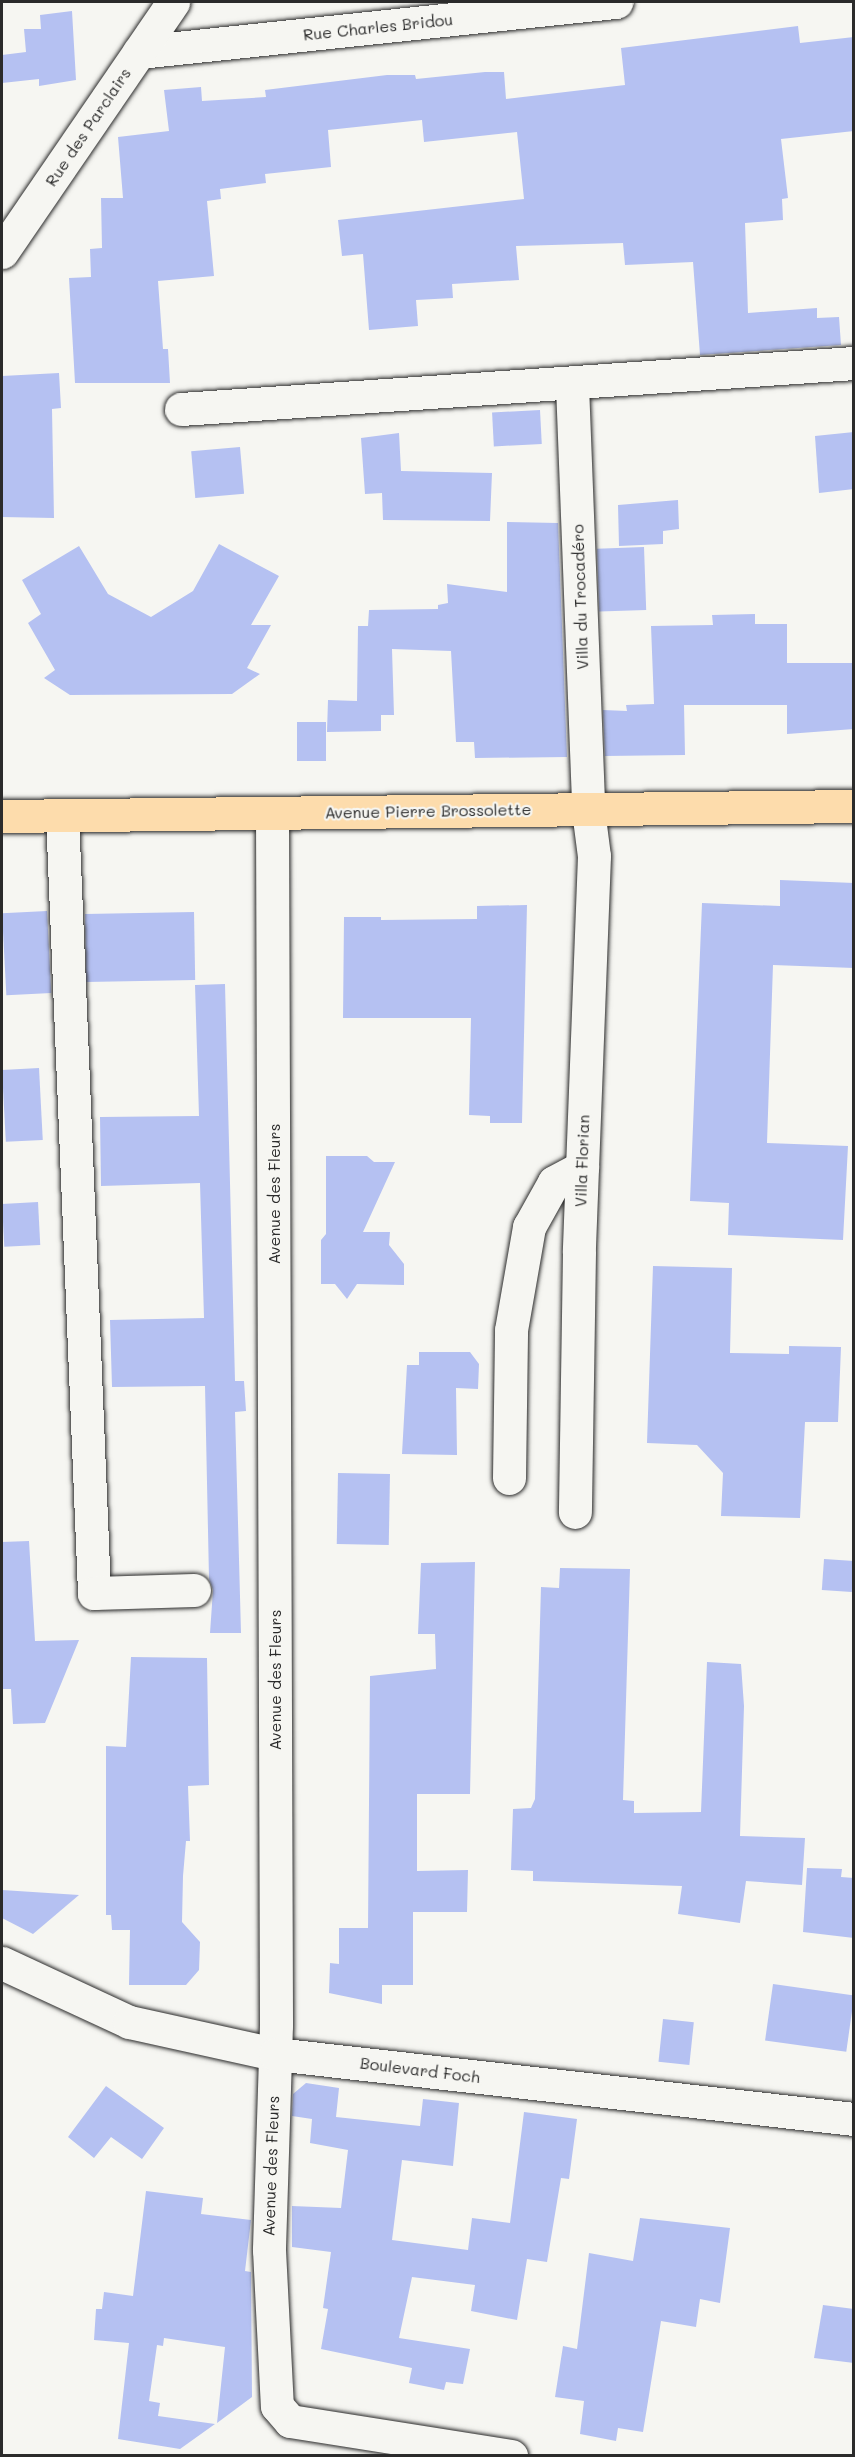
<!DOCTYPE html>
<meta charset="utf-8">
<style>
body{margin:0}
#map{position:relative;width:855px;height:2457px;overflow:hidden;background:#f6f6f2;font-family:Mali,sans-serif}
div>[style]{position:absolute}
.building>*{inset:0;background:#b5c1f2;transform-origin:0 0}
.roads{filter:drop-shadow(0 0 2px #2b2b2b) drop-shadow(0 0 2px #2b2b2b)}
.minor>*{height:33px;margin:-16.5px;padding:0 16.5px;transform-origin:16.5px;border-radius:16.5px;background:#f6f6f2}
.major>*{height:33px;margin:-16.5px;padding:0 16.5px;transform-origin:16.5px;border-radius:16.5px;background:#fddcac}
span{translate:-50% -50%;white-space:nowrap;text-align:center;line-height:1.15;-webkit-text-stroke:4.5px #f6f6f2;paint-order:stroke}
.street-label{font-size:16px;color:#2b2b2b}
.frame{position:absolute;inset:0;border:3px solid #2b2b2b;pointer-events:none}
</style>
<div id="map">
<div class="building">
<div style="clip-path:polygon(72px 11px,76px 80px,39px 86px,39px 79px,2px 83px,2px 55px,26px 52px,24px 29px,41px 29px,40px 15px)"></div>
<div style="clip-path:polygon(798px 26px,800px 43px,854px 37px,854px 131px,781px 139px,788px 198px,782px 199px,783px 220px,745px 223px,748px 313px,817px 308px,817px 318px,839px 317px,841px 345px,700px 355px,693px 262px,625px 265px,623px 243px,516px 246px,519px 280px,452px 284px,453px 298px,416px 300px,418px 326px,369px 330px,363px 254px,342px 256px,338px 220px,524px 199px,517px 132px,424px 142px,422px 120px,328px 130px,331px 167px,265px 174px,266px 183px,220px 189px,221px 199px,207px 201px,214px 276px,158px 281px,163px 349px,168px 349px,170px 383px,75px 383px,69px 278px,91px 277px,90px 249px,102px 248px,101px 198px,123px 198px,118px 137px,169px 131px,164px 90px,201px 87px,202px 101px,266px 97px,265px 90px,387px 75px,415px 75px,416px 79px,485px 72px,504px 72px,506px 99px,625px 85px,621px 48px)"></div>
<div style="clip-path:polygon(59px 373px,61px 408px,52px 409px,54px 518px,2px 517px,2px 376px)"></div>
<div style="left:540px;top:410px;width:34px;height:48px;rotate:87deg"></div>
<div style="clip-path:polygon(854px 432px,854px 489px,819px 493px,815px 436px)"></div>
<div style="clip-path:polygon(399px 433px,401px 471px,492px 473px,490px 521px,383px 520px,382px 493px,365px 494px,361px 438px)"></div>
<div style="left:240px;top:447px;width:47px;height:49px;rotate:85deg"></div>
<div style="clip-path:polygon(678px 500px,679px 529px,663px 531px,663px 544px,619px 546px,618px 505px)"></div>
<div style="clip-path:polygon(507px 522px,558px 523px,567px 757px,475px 758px,474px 742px,456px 742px,451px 651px,392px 649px,394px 715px,381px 715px,381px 731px,327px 732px,328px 700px,357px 701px,358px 626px,368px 626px,369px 610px,438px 609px,438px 605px,448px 603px,447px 584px,507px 592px)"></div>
<div style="clip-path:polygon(219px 544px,279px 576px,251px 625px,271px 625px,247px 668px,260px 674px,232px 694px,70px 695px,44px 678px,55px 670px,28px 623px,41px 614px,22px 580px,79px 546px,108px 594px,151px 617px,193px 591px)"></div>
<div style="left:644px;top:547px;width:63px;height:47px;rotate:88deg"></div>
<div style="clip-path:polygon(755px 614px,755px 624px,787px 624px,787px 663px,854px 663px,854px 729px,787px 734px,787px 705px,684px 705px,685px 755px,605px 756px,603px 710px,627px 711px,626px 705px,654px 704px,651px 626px,713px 625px,712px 615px)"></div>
<div style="left:297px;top:722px;width:29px;height:39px"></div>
<div style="clip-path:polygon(780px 880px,854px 883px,854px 968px,773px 965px,767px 1143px,848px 1146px,843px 1240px,728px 1235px,729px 1203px,690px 1201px,702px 903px,780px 906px)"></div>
<div style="clip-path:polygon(527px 905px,522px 1123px,490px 1123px,490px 1116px,469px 1115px,471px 1018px,343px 1018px,344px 917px,381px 917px,381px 920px,477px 919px,477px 906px)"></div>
<div style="left:47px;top:911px;width:82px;height:45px;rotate:87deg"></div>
<div style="left:194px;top:912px;width:68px;height:109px;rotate:89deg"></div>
<div style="clip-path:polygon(225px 984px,235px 1381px,244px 1381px,246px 1411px,235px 1412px,241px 1633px,210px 1633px,213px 1590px,209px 1579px,205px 1386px,112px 1387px,110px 1320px,204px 1318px,200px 1183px,101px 1186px,100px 1117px,199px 1116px,195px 985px)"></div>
<div style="left:39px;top:1068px;width:72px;height:37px;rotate:87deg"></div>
<div style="clip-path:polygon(326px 1156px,367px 1156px,374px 1162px,395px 1162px,363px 1232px,390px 1232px,389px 1245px,404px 1264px,404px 1285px,357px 1284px,347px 1299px,335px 1284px,321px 1284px,321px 1240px,326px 1234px)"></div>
<div style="left:38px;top:1202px;width:43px;height:36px;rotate:87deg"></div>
<div style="clip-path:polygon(653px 1266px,732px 1268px,730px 1353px,789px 1354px,789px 1346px,841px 1347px,838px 1422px,805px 1422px,800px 1518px,721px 1516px,723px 1473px,697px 1445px,647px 1443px)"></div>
<div style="clip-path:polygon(419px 1352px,470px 1352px,479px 1364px,478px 1389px,456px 1388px,457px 1455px,402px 1454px,407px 1365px,419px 1365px)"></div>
<div style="left:338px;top:1473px;width:52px;height:71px;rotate:1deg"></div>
<div style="clip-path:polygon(29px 1541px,35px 1641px,79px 1640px,45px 1723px,13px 1724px,11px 1689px,2px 1689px,2px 1542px)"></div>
<div style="left:824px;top:1559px;width:30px;height:31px;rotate:4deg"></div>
<div style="clip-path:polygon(475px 1562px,470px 1794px,417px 1794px,417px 1871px,468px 1870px,467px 1912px,413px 1912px,413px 1985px,382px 1985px,382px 2004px,329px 1993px,330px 1963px,339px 1964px,339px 1928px,368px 1928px,370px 1676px,436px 1669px,435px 1634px,418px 1634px,421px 1563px)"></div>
<div style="clip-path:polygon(560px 1568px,630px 1569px,623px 1800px,634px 1801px,634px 1813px,701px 1812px,707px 1662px,741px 1664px,744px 1706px,740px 1836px,805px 1838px,802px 1885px,746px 1881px,740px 1923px,678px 1914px,682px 1886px,533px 1881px,533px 1871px,511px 1870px,513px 1809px,531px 1808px,535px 1799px,541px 1587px,559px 1588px)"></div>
<div style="clip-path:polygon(131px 1657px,207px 1658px,209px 1785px,188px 1786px,190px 1841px,186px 1841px,183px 1876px,182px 1922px,200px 1942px,199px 1970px,186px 1985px,129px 1985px,130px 1930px,112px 1930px,111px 1915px,106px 1915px,106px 1746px,126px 1747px)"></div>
<div style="clip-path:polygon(807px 1868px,842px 1869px,841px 1877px,854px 1878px,854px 1938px,803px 1932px)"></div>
<div style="clip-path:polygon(2px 1890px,79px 1895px,33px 1934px,2px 1918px)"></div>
<div style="left:773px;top:1984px;width:82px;height:57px;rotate:8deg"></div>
<div style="left:663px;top:2019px;width:31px;height:43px;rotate:6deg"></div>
<div style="clip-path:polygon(306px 2083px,339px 2088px,336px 2117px,420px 2126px,423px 2099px,459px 2103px,453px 2166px,402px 2160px,392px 2240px,468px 2250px,472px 2218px,510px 2223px,524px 2112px,577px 2119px,569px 2179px,561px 2178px,547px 2262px,527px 2259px,517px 2320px,471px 2311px,475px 2285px,412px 2277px,399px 2338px,470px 2349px,463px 2384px,446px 2382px,444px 2390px,409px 2383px,412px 2368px,321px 2349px,328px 2309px,323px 2308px,331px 2252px,292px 2247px,292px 2206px,341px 2208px,348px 2150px,310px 2143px,312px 2119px,292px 2116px,293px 2094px)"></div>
<div style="clip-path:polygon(106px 2086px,164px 2128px,142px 2159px,111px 2137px,94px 2158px,68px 2137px)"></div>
<div style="clip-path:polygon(146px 2191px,203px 2198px,201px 2214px,251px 2220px,245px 2271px,251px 2272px,252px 2397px,217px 2423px,225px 2347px,164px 2338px,163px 2346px,157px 2345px,149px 2401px,160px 2403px,158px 2416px,215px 2424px,180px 2449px,118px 2439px,129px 2343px,94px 2340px,96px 2309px,102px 2309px,104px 2292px,133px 2296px)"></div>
<div style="clip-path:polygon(640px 2218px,730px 2228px,720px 2303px,700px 2299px,696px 2327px,661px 2321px,643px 2432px,618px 2428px,616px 2441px,580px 2434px,584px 2401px,555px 2397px,563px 2346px,577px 2349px,589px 2253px,633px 2261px)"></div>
<div style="clip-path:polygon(823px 2305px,854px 2309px,854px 2363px,814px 2358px)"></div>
</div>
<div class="roads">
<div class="minor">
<div style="left:139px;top:52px;width:480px;rotate:-6deg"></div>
<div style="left:2px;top:252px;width:303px;rotate:-55.6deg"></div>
<div style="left:572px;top:385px;width:425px;rotate:87.8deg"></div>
<div style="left:588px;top:810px;width:46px;rotate:82.6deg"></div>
<div style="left:594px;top:856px;width:396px;rotate:92.2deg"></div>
<div style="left:579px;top:1252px;width:260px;rotate:90.9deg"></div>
<div style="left:181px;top:409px;width:675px;rotate:-3.91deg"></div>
<div style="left:272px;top:813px;width:1212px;rotate:89.81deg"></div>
<div style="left:276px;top:2025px;width:225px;rotate:91.8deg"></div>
<div style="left:269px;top:2250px;width:156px;rotate:87.1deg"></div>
<div style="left:277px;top:2406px;width:20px;rotate:49deg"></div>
<div style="left:290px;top:2421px;width:224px;rotate:9deg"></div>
<div style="left:62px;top:815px;width:779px;rotate:87.64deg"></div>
<div style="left:94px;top:1593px;width:100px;rotate:-1.7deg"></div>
<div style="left:509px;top:1478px;width:148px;rotate:-89.2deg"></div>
<div style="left:511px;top:1330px;width:105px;rotate:-80.1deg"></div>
<div style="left:529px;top:1227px;width:51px;rotate:-60.9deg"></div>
<div style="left:554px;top:1182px;width:32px;rotate:-28deg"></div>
<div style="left:2px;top:1963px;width:140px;rotate:24.9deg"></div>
<div style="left:129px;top:2022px;width:149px;rotate:12.4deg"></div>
<div style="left:275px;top:2054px;width:583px;rotate:6.41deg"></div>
</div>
<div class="major">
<div style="left:2px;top:816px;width:852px;rotate:-0.67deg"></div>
</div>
</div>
<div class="street-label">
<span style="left:378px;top:27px;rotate:-6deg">Rue Charles Bridou</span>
<span style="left:88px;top:127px;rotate:-56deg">Rue des Parclairs</span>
<span style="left:580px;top:597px;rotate:-92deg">Villa du Trocadéro</span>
<span style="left:428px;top:811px;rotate:-1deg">Avenue Pierre Brossolette</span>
<span style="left:582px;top:1161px;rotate:-88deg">Villa Florian</span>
<span style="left:274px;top:1194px;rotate:-90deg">Avenue des Fleurs</span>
<span style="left:275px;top:1680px;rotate:-90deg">Avenue des Fleurs</span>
<span style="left:420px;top:2070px;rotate:7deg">Boulevard Foch</span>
<span style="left:271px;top:2166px;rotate:-88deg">Avenue des Fleurs</span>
</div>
<div class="frame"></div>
</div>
